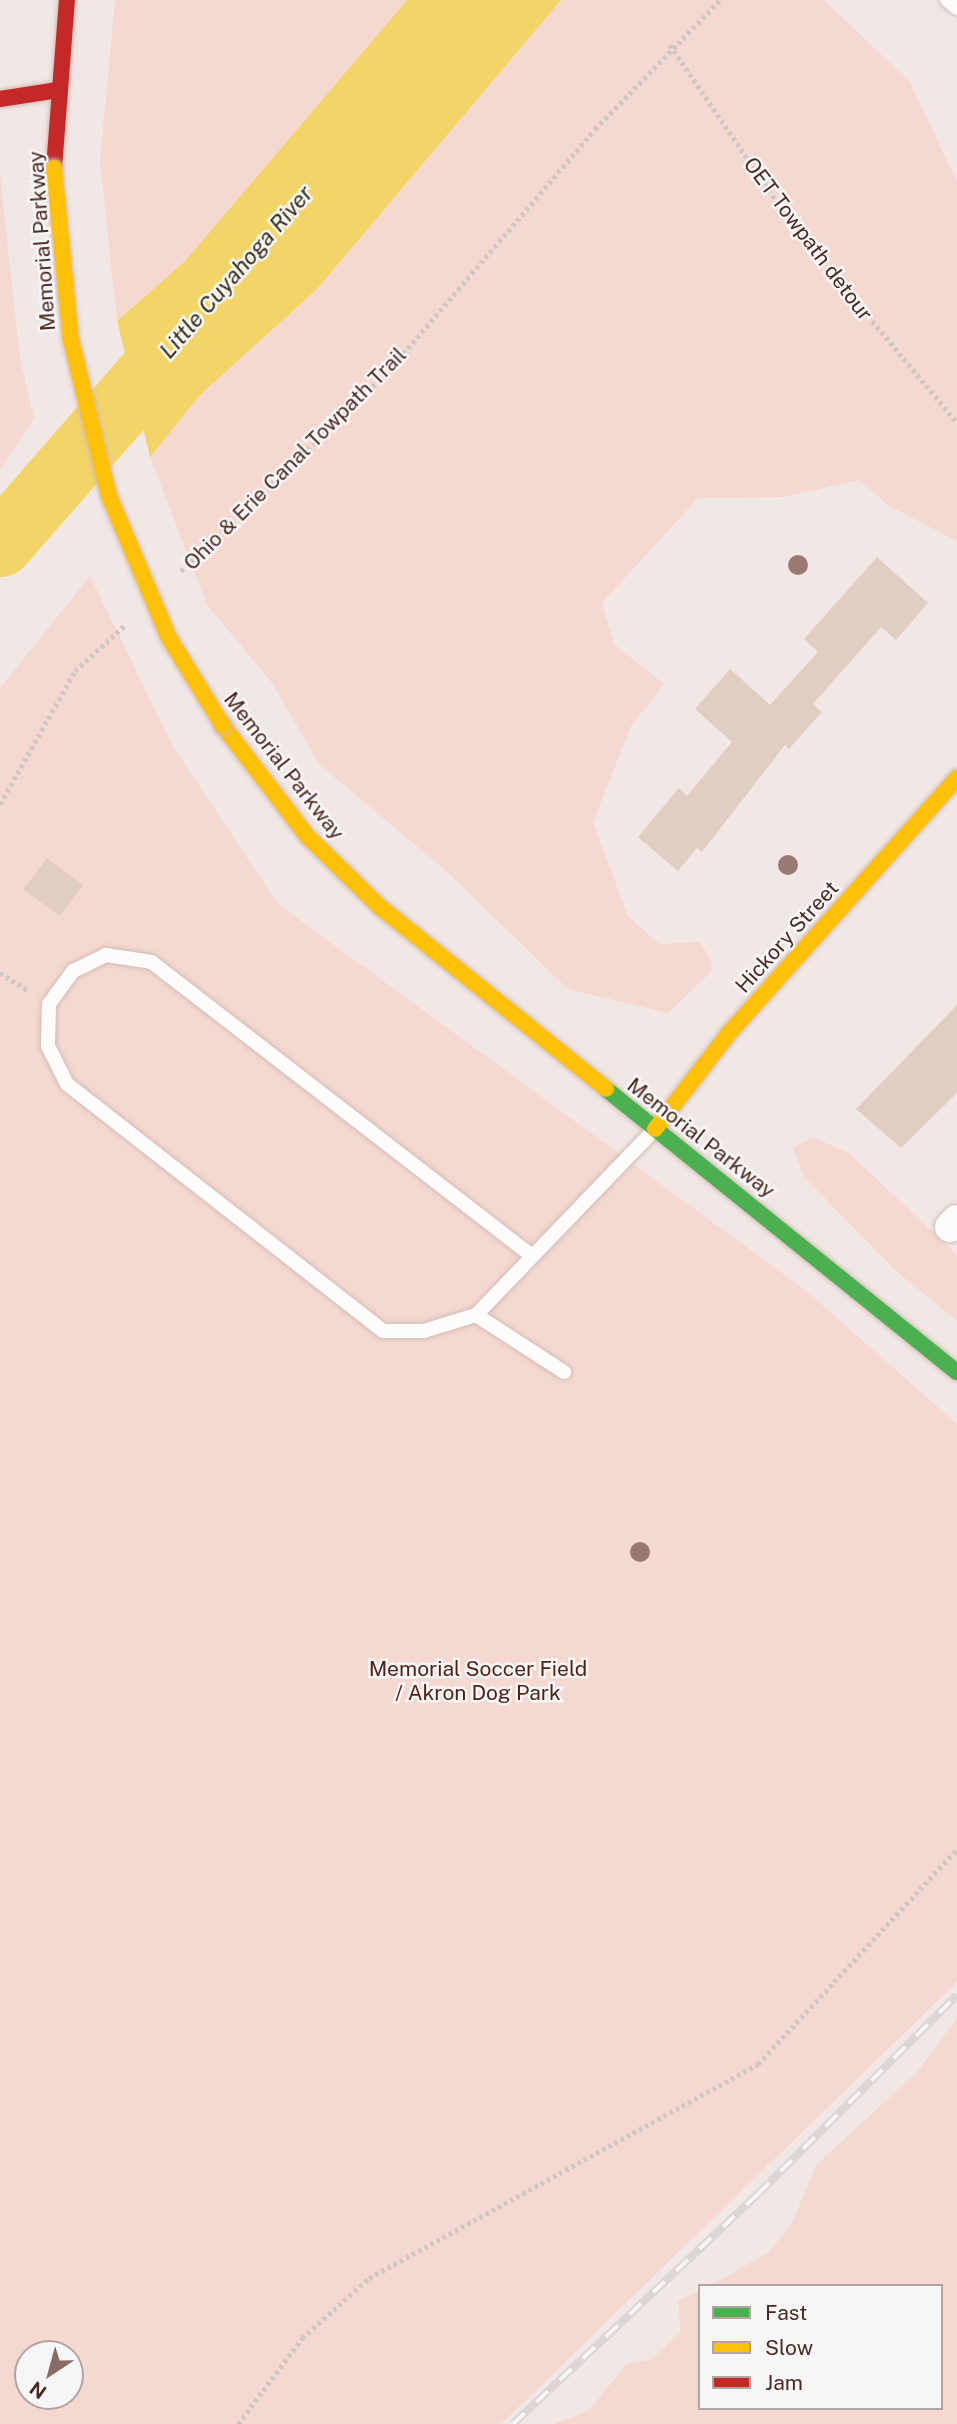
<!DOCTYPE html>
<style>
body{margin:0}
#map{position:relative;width:957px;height:2424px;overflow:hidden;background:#f1e8e5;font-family:"Public Sans",sans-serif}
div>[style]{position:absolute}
.green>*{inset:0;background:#f5d8d0}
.water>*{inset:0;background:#f2d566}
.pier>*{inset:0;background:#f1e8e5}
.river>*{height:65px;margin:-32.5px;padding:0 32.5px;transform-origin:32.5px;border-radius:32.5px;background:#f2d566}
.building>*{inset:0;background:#e0cec3;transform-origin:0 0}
.path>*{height:4.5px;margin-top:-2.25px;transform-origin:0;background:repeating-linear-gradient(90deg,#cfc7c5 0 3.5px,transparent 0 7px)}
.roads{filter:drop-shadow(0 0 2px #d1bdb7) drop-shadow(0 0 2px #d1bdb7)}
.lane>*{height:14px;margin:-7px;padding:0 7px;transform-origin:7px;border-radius:7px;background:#fdfcfb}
.street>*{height:30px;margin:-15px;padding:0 15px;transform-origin:15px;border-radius:15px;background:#fdfcfb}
.fast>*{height:16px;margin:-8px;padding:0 8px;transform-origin:8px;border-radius:8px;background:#4caf50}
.slow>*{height:16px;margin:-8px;padding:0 8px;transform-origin:8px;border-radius:8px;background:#ffc107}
.jam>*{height:16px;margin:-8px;padding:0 8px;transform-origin:8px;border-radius:8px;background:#c62828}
.rail>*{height:8px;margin-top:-4px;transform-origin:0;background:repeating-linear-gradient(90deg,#f6f6f6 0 16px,#dbd6d5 0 32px);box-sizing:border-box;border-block:2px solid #dbd6d5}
.bridges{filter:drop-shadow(0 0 2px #d1bdb7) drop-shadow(0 0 2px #d1bdb7)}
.slow-bridge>*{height:16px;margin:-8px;padding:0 8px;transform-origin:8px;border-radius:8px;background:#ffc107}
.trees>*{width:20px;height:20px;margin:-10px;border-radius:50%;background:#997972}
span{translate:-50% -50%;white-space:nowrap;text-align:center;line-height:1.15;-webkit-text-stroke:5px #f6f6f6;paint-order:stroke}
.street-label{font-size:21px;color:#4c2920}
.park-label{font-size:21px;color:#511f13}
.water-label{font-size:23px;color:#342d16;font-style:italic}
.legend{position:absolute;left:698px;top:2284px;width:245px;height:126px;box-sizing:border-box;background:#f6f6f6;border:2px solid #b2a4a0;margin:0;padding:9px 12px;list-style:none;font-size:21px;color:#4c2920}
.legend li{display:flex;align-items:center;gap:14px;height:35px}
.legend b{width:35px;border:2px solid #b2a4a0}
.north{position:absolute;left:14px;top:2340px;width:70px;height:70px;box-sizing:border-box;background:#f6f6f6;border:2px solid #b2a4a0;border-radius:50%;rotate:216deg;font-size:19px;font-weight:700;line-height:28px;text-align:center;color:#4c2920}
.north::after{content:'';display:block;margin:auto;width:24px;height:32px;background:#866c65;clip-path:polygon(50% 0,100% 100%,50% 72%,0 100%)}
</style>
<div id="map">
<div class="green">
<div style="clip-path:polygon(115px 0,407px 0,185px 261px,117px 321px,100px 161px)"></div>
<div style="clip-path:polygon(561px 0,824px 0,910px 82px,957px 182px,957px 541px,889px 506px,859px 480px,784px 497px,698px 498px,602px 603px,614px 644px,664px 684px,631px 726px,593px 822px,628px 916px,659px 944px,700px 942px,712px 962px,710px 973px,668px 1013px,568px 989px,444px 869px,320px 765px,270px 680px,207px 605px,150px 457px,200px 395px,317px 289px)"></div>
<div style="clip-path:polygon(0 175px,20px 357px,34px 419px,0 470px)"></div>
<div style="clip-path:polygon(evenodd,90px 576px,174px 748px,278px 904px,804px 1289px,957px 1424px,957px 1982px,501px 2424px,0 2424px,0 688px,90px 576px,28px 2354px,70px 2354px,70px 2396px,28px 2396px,28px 2354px)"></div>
<div style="clip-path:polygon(812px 1137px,849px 1153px,957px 1255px,957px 1321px,896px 1271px,804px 1177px,793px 1147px)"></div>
<div style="clip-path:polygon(957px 2018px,957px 2424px,554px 2424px,589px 2411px,626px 2364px,651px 2360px,681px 2331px,678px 2301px,700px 2291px,700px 2408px,941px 2408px,941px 2286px,710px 2286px,769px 2252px,793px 2221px,816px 2165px,916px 2073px)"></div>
</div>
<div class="water">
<div style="clip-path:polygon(407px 0,561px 0,317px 289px,200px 395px,150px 457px,117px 321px,185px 261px)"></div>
</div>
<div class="pier">
<div style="clip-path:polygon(117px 317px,124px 357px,151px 460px,121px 358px)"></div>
</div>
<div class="river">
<div style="left:0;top:544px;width:289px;rotate:-48.9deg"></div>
</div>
<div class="building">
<div style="clip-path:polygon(877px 557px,928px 603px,896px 640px,881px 627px,813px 704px,822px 712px,789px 749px,785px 745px,702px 852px,697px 848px,678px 871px,638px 837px,679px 788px,687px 796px,732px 742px,695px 709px,730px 669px,770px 705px,818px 652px,804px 639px)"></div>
<div style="left:47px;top:858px;width:45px;height:39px;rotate:37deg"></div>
<div style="clip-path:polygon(957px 1005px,957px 1093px,901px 1148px,856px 1109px)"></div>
</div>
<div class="path">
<div style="left:670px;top:45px;width:217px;rotate:55.7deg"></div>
<div style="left:792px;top:224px;width:259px;rotate:50.3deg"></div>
<div style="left:181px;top:571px;width:283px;rotate:-43.9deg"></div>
<div style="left:385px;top:375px;width:323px;rotate:-49.5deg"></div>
<div style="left:595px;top:129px;width:180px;rotate:-45.9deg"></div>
<div style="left:0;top:804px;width:153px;rotate:-60.6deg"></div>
<div style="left:75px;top:671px;width:67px;rotate:-42.6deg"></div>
<div style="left:0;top:973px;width:32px;rotate:32deg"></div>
<div style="left:238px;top:2424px;width:107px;rotate:-53.3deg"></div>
<div style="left:302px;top:2338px;width:90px;rotate:-41.8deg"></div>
<div style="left:369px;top:2278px;width:444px;rotate:-28.8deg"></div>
<div style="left:758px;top:2064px;width:293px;rotate:-47.2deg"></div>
</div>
<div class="roads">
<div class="lane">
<div style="left:947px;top:0;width:13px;rotate:39deg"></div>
<div style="left:532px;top:1256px;width:480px;rotate:-142.3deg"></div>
<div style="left:152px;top:962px;width:47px;rotate:-171.3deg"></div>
<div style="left:106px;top:955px;width:37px;rotate:154deg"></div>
<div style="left:73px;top:971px;width:41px;rotate:126deg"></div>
<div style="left:49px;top:1004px;width:42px;rotate:91.4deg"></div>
<div style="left:48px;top:1046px;width:42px;rotate:63.4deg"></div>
<div style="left:67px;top:1084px;width:401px;rotate:38deg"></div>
<div style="left:383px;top:1331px;width:41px"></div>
<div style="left:424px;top:1331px;width:54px;rotate:-17.1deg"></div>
<div style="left:476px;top:1315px;width:257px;rotate:-46.1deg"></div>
<div style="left:476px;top:1315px;width:105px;rotate:32.9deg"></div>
</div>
<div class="street">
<div style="left:950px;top:1227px;width:10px;rotate:-45deg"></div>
</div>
<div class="fast">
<div style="left:606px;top:1089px;width:451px;rotate:38.9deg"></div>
</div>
<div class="slow">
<div style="left:223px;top:726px;width:138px;rotate:52.6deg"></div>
<div style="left:307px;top:836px;width:102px;rotate:44.2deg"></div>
<div style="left:380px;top:907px;width:290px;rotate:38.8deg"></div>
<div style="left:655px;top:1129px;width:123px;rotate:-52.3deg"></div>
<div style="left:730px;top:1032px;width:341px;rotate:-48.2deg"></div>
</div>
<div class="jam">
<div style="left:0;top:99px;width:59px;rotate:-8.8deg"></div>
<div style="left:54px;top:168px;width:169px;rotate:-85.6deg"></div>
</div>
</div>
<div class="rail">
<div style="left:513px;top:2424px;width:336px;rotate:-43.2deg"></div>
<div style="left:758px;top:2194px;width:281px;rotate:-45deg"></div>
</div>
<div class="bridges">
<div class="slow-bridge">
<div style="left:54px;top:168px;width:173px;rotate:84.4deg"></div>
<div style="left:71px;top:340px;width:161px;rotate:76.3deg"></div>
<div style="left:109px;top:496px;width:154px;rotate:67.1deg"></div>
<div style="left:169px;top:638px;width:103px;rotate:58.5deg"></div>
</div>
</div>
<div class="trees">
<div style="left:798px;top:565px"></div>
<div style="left:788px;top:865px"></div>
<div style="left:640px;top:1552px"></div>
</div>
<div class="street-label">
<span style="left:808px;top:239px;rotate:53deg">OET Towpath detour</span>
<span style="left:42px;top:241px;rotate:-94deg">Memorial Parkway</span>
<span style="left:295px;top:459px;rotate:-45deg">Ohio &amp; Erie Canal Towpath Trail</span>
<span style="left:284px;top:766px;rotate:52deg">Memorial Parkway</span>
<span style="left:787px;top:937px;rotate:-48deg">Hickory Street</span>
<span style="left:701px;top:1138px;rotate:38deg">Memorial Parkway</span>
</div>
<div class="park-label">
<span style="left:478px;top:1681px">Memorial Soccer Field<br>/ Akron Dog Park</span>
</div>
<div class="water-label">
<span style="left:236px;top:272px;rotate:-49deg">Little Cuyahoga River</span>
</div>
<ul class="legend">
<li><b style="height:9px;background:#4caf50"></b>Fast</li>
<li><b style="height:9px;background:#ffc107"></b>Slow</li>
<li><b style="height:9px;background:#c62828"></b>Jam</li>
</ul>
<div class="north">N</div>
</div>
